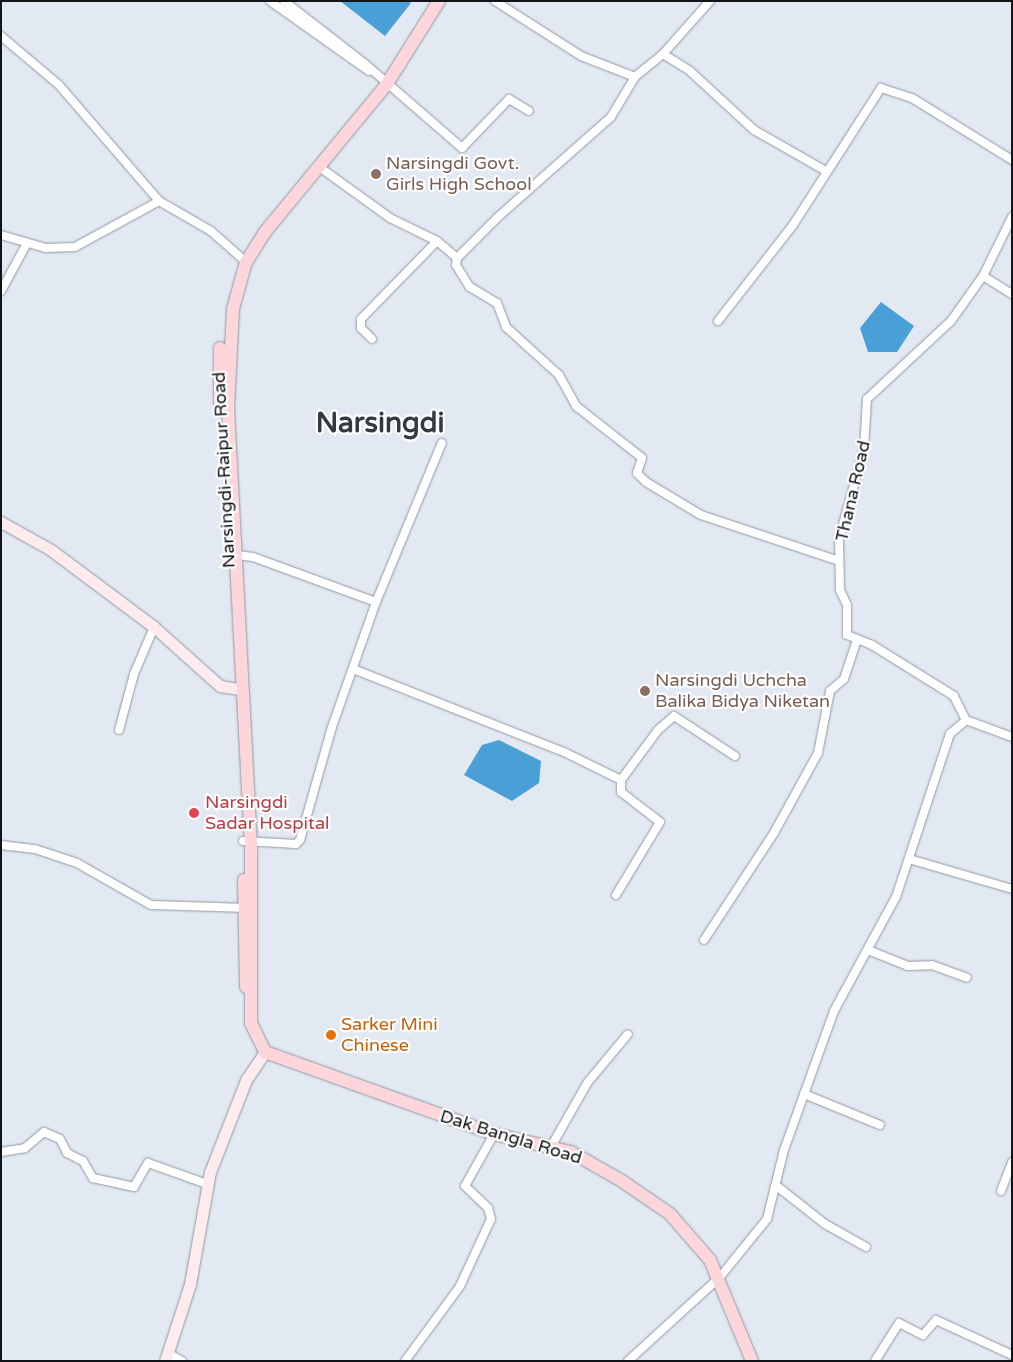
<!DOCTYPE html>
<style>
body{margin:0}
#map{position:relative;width:1013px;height:1362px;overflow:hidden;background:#e2e9f2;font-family:"Varela Round",sans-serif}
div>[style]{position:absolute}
.water>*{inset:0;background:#49a0d7}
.roads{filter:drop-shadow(0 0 1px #9198a0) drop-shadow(0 0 1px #9198a0)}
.street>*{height:8px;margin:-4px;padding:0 4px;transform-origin:4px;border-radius:4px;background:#fff}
.secondary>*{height:11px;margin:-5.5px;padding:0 5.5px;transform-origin:5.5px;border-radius:5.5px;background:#feebed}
.primary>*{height:12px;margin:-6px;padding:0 6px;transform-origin:6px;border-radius:6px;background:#fcd6db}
.dots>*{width:14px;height:14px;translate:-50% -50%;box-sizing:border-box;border:2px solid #fff;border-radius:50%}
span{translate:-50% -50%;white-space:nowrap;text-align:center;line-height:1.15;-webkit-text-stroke:4.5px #fff;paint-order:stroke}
.education-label{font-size:18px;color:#785e54}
.left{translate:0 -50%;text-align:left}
.street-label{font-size:18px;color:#121518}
.health-label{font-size:18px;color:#be3a42}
.food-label{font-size:18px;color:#c56008}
.town-label{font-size:28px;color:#343a42;font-weight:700}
.frame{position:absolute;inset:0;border:2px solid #121518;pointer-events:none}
</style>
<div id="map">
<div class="water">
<div style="clip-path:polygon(340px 1px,408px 1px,411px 3px,385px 36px)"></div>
<div style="clip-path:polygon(881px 302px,914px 326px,897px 352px,868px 352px,860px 328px)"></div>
<div style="clip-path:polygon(499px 740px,541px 761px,539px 783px,512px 801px,464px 775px,482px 745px)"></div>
</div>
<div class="roads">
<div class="street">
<div style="left:270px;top:1px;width:121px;rotate:35.3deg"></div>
<div style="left:284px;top:1px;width:101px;rotate:37.8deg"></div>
<div style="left:364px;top:63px;width:130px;rotate:40.9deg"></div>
<div style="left:462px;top:148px;width:68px;rotate:-46.2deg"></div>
<div style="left:509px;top:99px;width:23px;rotate:31deg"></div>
<div style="left:495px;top:1px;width:102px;rotate:32.6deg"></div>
<div style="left:581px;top:56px;width:58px;rotate:21.3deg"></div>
<div style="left:710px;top:1px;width:71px;rotate:131.6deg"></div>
<div style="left:663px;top:54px;width:36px;rotate:141deg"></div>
<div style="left:635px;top:77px;width:47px;rotate:121deg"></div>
<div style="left:611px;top:117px;width:152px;rotate:138.5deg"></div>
<div style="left:497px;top:218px;width:57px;rotate:135deg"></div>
<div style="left:457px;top:258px;width:7px;rotate:98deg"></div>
<div style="left:456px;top:265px;width:26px;rotate:58deg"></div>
<div style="left:470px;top:287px;width:31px;rotate:31deg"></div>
<div style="left:497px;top:303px;width:26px;rotate:69deg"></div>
<div style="left:506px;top:327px;width:72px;rotate:42.2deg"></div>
<div style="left:559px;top:375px;width:35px;rotate:61deg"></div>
<div style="left:576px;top:406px;width:84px;rotate:38.2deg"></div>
<div style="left:642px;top:458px;width:16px;rotate:108deg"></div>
<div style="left:637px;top:473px;width:13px;rotate:45deg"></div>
<div style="left:646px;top:482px;width:64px;rotate:31deg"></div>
<div style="left:701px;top:515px;width:145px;rotate:18.4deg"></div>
<div style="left:1px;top:36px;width:76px;rotate:40.2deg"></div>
<div style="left:59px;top:85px;width:153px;rotate:49.2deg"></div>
<div style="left:663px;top:54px;width:32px;rotate:32deg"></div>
<div style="left:690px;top:71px;width:87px;rotate:42.7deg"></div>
<div style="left:754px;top:130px;width:83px;rotate:29.7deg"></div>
<div style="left:318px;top:166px;width:89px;rotate:35.8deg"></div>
<div style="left:390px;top:218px;width:52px;rotate:26.1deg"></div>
<div style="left:437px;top:241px;width:26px;rotate:40deg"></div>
<div style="left:1px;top:235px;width:47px;rotate:16.1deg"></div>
<div style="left:46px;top:248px;width:29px;rotate:-2deg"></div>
<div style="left:75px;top:247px;width:96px;rotate:-28.7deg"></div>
<div style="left:159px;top:201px;width:60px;rotate:30deg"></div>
<div style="left:211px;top:231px;width:47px;rotate:41.5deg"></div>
<div style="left:983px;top:276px;width:34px;rotate:32deg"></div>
<div style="left:1px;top:291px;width:52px;rotate:-61.5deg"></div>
<div style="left:718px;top:321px;width:122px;rotate:-52deg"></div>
<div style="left:793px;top:225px;width:163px;rotate:-57.3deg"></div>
<div style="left:881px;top:88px;width:33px;rotate:18deg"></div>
<div style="left:912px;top:98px;width:118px;rotate:31.8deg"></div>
<div style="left:372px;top:339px;width:16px;rotate:-135deg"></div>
<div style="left:361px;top:328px;width:9px;rotate:-90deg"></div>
<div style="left:361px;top:319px;width:109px;rotate:-45.7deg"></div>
<div style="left:229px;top:554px;width:24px;rotate:7deg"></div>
<div style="left:253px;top:557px;width:131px;rotate:20.1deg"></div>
<div style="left:353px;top:669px;width:229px;rotate:21.5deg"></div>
<div style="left:566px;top:753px;width:61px;rotate:26.1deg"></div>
<div style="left:621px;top:780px;width:62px;rotate:-53.5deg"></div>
<div style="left:658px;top:730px;width:21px;rotate:-41deg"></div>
<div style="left:674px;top:716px;width:73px;rotate:33.3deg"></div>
<div style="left:966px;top:720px;width:27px;rotate:-117deg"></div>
<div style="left:954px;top:696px;width:97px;rotate:-148.1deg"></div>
<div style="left:872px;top:645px;width:27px;rotate:-158deg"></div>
<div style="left:847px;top:635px;width:30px;rotate:-90deg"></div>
<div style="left:847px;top:605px;width:17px;rotate:-115deg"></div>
<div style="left:840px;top:590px;width:51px;rotate:-91.1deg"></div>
<div style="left:839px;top:539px;width:93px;rotate:-74.5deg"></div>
<div style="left:864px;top:449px;width:50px;rotate:-86.6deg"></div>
<div style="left:867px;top:399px;width:115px;rotate:-42.9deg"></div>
<div style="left:951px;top:321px;width:55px;rotate:-54.6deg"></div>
<div style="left:983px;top:276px;width:66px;rotate:-63.8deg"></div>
<div style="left:119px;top:730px;width:58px;rotate:-75deg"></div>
<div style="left:134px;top:674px;width:51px;rotate:-66.9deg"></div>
<div style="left:243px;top:841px;width:53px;rotate:3.2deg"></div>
<div style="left:296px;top:844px;width:6px;rotate:-45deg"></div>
<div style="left:300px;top:840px;width:117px;rotate:-74.2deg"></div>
<div style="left:332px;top:727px;width:133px;rotate:-70.6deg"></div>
<div style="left:376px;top:602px;width:172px;rotate:-67.5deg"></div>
<div style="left:1px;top:845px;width:34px;rotate:7deg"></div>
<div style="left:35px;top:849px;width:44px;rotate:18.4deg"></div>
<div style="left:77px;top:863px;width:85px;rotate:29.6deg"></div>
<div style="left:151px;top:905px;width:97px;rotate:1.8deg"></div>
<div style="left:909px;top:859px;width:107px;rotate:16.2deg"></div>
<div style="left:616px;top:895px;width:85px;rotate:-58.9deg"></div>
<div style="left:660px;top:822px;width:49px;rotate:-142.4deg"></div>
<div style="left:621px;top:792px;width:12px;rotate:-90deg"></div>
<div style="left:704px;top:940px;width:128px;rotate:-56.8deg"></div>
<div style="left:774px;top:833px;width:91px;rotate:-61.2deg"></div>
<div style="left:818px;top:753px;width:63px;rotate:-79deg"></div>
<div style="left:830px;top:691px;width:18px;rotate:-41deg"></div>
<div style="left:844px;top:679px;width:41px;rotate:-71.6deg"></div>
<div style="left:868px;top:950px;width:43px;rotate:21.8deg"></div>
<div style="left:908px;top:966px;width:24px;rotate:-2deg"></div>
<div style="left:932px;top:965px;width:37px;rotate:20deg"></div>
<div style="left:804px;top:1094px;width:82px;rotate:22.2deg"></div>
<div style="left:552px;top:1145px;width:73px;rotate:-60.3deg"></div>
<div style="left:588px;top:1082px;width:62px;rotate:-50.2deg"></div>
<div style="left:1px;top:1152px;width:24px;rotate:-9deg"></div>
<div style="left:25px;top:1148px;width:25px;rotate:-40deg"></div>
<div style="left:44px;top:1132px;width:17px;rotate:24deg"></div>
<div style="left:60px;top:1139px;width:16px;rotate:63deg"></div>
<div style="left:67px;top:1153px;width:18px;rotate:27deg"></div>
<div style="left:83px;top:1161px;width:20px;rotate:60deg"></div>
<div style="left:93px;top:1178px;width:42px;rotate:12.4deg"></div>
<div style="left:134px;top:1187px;width:28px;rotate:-60deg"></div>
<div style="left:148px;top:1163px;width:63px;rotate:19.6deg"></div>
<div style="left:778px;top:1187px;width:60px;rotate:38.2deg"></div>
<div style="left:825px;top:1224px;width:47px;rotate:29.3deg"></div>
<div style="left:1001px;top:1191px;width:31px;rotate:-69deg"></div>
<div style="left:168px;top:1353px;width:16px;rotate:30deg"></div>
<div style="left:405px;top:1361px;width:93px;rotate:-53.7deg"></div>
<div style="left:460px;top:1286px;width:74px;rotate:-65.2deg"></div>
<div style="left:491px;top:1219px;width:11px;rotate:-105deg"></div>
<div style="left:488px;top:1208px;width:32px;rotate:-136deg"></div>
<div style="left:465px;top:1186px;width:60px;rotate:-60.9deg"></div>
<div style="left:628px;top:1361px;width:125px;rotate:-42.4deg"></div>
<div style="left:720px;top:1277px;width:75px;rotate:-51deg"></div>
<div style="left:767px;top:1219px;width:71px;rotate:-76.2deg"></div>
<div style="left:784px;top:1150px;width:148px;rotate:-70.2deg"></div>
<div style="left:834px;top:1011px;width:130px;rotate:-61.5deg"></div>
<div style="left:896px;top:897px;width:172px;rotate:-71.7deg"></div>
<div style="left:950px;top:734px;width:21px;rotate:-41deg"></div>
<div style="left:966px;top:720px;width:49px;rotate:20.3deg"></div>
<div style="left:875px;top:1361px;width:45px;rotate:-57.7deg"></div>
<div style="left:899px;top:1323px;width:27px;rotate:27deg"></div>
<div style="left:923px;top:1335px;width:20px;rotate:-49deg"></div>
<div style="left:936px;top:1320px;width:84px;rotate:24.7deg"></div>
</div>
<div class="secondary">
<div style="left:1px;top:522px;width:57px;rotate:29.2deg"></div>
<div style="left:51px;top:550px;width:129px;rotate:36.8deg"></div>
<div style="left:154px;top:627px;width:89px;rotate:41.8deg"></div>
<div style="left:220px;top:686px;width:20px;rotate:9deg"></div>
<div style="left:165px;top:1361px;width:81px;rotate:-72deg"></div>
<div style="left:190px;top:1284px;width:114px;rotate:-79.9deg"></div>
<div style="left:210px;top:1172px;width:99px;rotate:-68.6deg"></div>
<div style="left:246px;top:1080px;width:34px;rotate:-56deg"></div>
</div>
<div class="primary">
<div style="left:439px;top:1px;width:98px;rotate:122.1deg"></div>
<div style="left:387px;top:84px;width:192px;rotate:129.5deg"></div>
<div style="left:265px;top:232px;width:36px;rotate:122deg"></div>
<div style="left:246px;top:262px;width:49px;rotate:105.5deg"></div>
<div style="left:233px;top:309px;width:99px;rotate:92.9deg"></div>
<div style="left:228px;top:408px;width:434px;rotate:87deg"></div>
<div style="left:251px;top:841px;width:182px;rotate:90deg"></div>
<div style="left:251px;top:1023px;width:32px;rotate:64deg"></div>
<div style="left:265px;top:1052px;width:243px;rotate:19.7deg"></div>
<div style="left:494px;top:1134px;width:79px;rotate:13.2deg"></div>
<div style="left:571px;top:1152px;width:59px;rotate:29.6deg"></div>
<div style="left:622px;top:1181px;width:58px;rotate:34.5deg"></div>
<div style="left:670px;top:1214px;width:61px;rotate:49deg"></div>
<div style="left:710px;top:1260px;width:109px;rotate:67.4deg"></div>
<div style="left:220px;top:403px;width:55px;rotate:-90deg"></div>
<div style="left:244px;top:880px;width:107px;rotate:88.9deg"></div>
</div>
</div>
<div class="dots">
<div style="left:376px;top:174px;background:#8d6e63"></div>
<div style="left:645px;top:691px;background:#8d6e63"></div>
<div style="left:194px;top:813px;background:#e0444e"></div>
<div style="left:331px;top:1035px;background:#e8710a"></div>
</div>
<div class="education-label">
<span class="left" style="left:386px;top:174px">Narsingdi Govt.<br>Girls High School</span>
<span class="left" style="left:655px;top:691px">Narsingdi Uchcha<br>Balika Bidya Niketan</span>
</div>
<div class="street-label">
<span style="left:224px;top:470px;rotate:-93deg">Narsingdi-Raipur Road</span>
<span style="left:853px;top:491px;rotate:-77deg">Thana Road</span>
<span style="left:511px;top:1137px;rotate:17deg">Dak Bangla Road</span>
</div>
<div class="health-label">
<span class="left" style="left:205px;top:813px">Narsingdi<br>Sadar Hospital</span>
</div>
<div class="food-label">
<span class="left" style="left:341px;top:1035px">Sarker Mini<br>Chinese</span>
</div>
<div class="town-label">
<span style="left:380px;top:423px">Narsingdi</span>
</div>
<div class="frame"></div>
</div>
